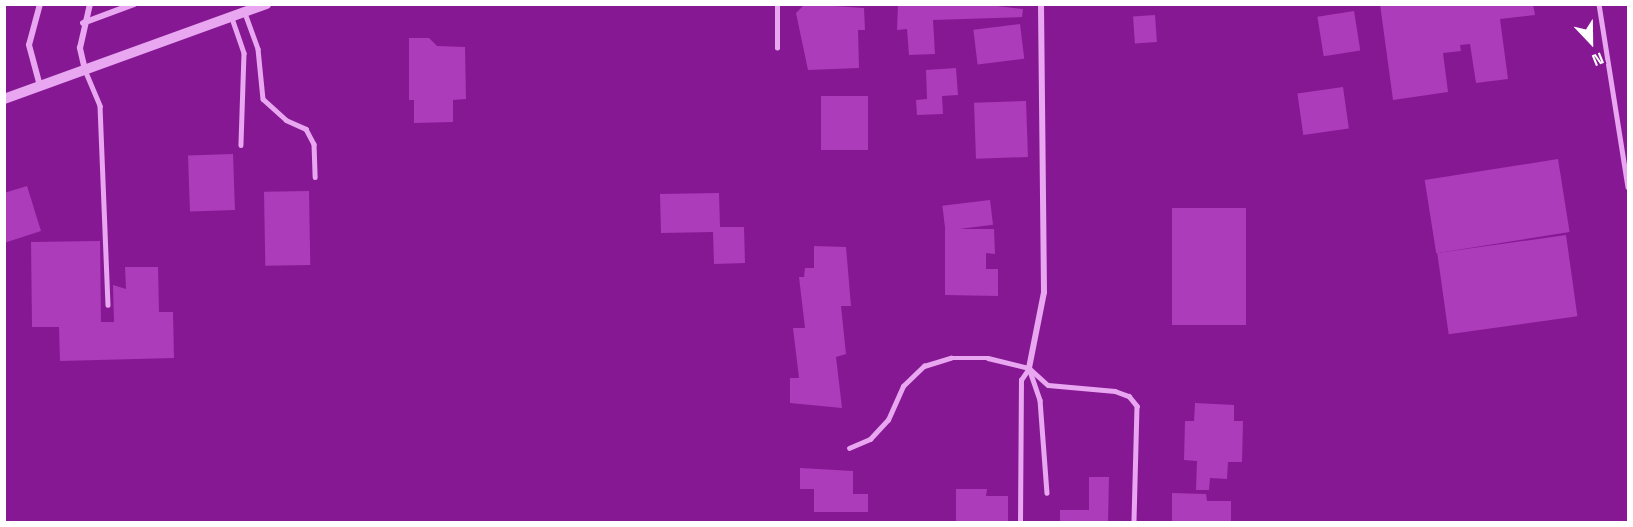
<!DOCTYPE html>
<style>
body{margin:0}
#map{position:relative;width:1633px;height:527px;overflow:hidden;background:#871893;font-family:"Space Grotesk",sans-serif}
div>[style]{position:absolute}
.building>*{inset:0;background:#ac3cb9;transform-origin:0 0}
.service>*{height:4.5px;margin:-2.25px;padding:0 2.25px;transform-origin:2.25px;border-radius:2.25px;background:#e8a7f0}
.minor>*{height:6px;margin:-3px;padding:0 3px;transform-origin:3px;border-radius:3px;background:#e8a7f0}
.tertiary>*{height:10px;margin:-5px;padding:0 5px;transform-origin:5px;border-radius:5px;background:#e8a7f0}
span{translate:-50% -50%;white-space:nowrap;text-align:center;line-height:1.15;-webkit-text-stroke:4.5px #871893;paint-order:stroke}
.frame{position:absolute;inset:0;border:6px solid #fff;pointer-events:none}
.north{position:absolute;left:1561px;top:12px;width:60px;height:60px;-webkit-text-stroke:4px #871893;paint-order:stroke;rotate:158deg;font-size:16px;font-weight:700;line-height:24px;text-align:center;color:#fff}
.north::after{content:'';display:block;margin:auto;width:21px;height:27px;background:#fff;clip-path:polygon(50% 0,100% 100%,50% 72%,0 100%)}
</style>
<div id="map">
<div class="building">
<div style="clip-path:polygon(805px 4px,864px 8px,865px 30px,858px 30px,859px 68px,808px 70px,796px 13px)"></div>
<div style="clip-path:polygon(898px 4px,980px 4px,1023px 9px,1022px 17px,933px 20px,935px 54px,909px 55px,907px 29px,897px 30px)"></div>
<div style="clip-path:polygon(1380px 4px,1533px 4px,1535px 15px,1500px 19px,1508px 79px,1476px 83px,1470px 44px,1460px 45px,1461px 51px,1443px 53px,1448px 92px,1393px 100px)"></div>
<div style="left:1354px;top:11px;width:40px;height:37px;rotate:81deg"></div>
<div style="left:1155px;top:15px;width:27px;height:22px;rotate:86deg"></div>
<div style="left:1020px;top:24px;width:35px;height:47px;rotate:83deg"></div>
<div style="clip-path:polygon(409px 38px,429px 38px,437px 46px,465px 47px,466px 99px,453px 100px,453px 122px,414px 123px,414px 100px,409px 100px)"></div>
<div style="clip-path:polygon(956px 68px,958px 95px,942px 96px,943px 114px,917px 115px,916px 100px,927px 99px,926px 70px)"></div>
<div style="left:1343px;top:87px;width:42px;height:46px;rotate:82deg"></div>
<div style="left:821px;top:96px;width:47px;height:54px"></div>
<div style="left:1026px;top:101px;width:56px;height:52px;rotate:88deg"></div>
<div style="left:233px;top:154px;width:56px;height:45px;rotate:88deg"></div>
<div style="left:1558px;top:159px;width:74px;height:135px;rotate:81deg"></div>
<div style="clip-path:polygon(27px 186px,41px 231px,4px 243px,4px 193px)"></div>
<div style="left:309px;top:191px;width:74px;height:45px;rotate:89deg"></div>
<div style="clip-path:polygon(719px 193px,720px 227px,744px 227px,745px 263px,714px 264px,713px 232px,661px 233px,660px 194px)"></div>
<div style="left:990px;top:200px;width:25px;height:48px;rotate:83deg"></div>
<div style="left:1172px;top:208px;width:74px;height:117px"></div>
<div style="clip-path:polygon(945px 229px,994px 229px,995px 254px,986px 253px,986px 269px,998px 269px,998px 296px,945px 295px)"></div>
<div style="left:1566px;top:235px;width:82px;height:130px;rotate:82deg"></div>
<div style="clip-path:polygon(100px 241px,101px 322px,114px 322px,113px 285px,126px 289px,125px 267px,158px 267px,159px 312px,173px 312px,174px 358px,60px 361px,59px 327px,32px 327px,31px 242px)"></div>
<div style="clip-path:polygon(814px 246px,846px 247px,851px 306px,841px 306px,846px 354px,836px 357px,842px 408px,790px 403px,790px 378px,799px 378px,793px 328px,805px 328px,799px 277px,804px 277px,805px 268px,814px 268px)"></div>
<div style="clip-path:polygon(1195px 403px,1234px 405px,1234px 421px,1243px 421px,1242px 462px,1228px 462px,1227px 479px,1210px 478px,1209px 490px,1196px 490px,1197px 461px,1184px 460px,1185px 421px,1194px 421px)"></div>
<div style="clip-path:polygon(800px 468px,853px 471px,853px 494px,868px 494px,868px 512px,814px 512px,814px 489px,800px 489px)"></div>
<div style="clip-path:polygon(1089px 477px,1109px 477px,1108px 522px,1060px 522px,1060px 510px,1089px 510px)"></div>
<div style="clip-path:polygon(956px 489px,987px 489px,986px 496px,1008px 496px,1008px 522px,956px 522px)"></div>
<div style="clip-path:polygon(1172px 493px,1206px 494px,1207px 501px,1231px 501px,1231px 522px,1172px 522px)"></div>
</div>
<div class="service">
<div style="left:1599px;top:4px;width:185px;rotate:81deg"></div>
<div style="left:245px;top:13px;width:38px;rotate:70deg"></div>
<div style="left:258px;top:49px;width:50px;rotate:84.3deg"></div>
<div style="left:263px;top:99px;width:31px;rotate:42deg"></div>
<div style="left:286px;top:120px;width:22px;rotate:24deg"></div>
<div style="left:306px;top:129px;width:17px;rotate:62deg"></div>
<div style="left:314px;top:144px;width:33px;rotate:88deg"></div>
<div style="left:232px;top:18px;width:37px;rotate:71deg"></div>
<div style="left:244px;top:53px;width:92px;rotate:91.9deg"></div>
<div style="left:777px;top:48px;width:44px;rotate:-90deg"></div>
<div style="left:85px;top:70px;width:39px;rotate:67deg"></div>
<div style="left:100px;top:106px;width:199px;rotate:87.7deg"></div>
<div style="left:1029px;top:368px;width:34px;rotate:71deg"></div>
<div style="left:1040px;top:400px;width:93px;rotate:85.7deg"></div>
<div style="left:849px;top:448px;width:23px;rotate:-23deg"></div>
<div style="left:870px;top:439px;width:26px;rotate:-47deg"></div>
<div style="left:888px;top:420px;width:37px;rotate:-66deg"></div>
<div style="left:903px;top:386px;width:29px;rotate:-44deg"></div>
<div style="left:924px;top:366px;width:28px;rotate:-17deg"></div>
<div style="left:951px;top:358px;width:37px"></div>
<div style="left:988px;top:358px;width:42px;rotate:13.7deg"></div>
<div style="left:1029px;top:368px;width:25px;rotate:42deg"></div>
<div style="left:1048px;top:385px;width:67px;rotate:5.1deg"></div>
<div style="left:1115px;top:391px;width:15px;rotate:20deg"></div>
<div style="left:1129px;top:396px;width:13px;rotate:51deg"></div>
<div style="left:1137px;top:406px;width:116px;rotate:91.5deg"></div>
<div style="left:1020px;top:522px;width:142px;rotate:-89.6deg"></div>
<div style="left:1021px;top:380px;width:14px;rotate:-56deg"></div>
</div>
<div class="minor">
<div style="left:40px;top:4px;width:42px;rotate:105deg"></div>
<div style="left:29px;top:45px;width:42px;rotate:75deg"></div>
<div style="left:83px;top:23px;width:54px;rotate:-20.4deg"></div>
<div style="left:85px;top:70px;width:23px;rotate:-103deg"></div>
<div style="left:80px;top:48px;width:45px;rotate:-77.2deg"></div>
<div style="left:1029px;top:368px;width:77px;rotate:-78.8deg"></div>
<div style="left:1044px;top:292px;width:288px;rotate:-90.6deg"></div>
</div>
<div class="tertiary">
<div style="left:4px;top:99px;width:279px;rotate:-19.9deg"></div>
</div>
<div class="frame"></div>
<div class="north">N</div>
</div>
